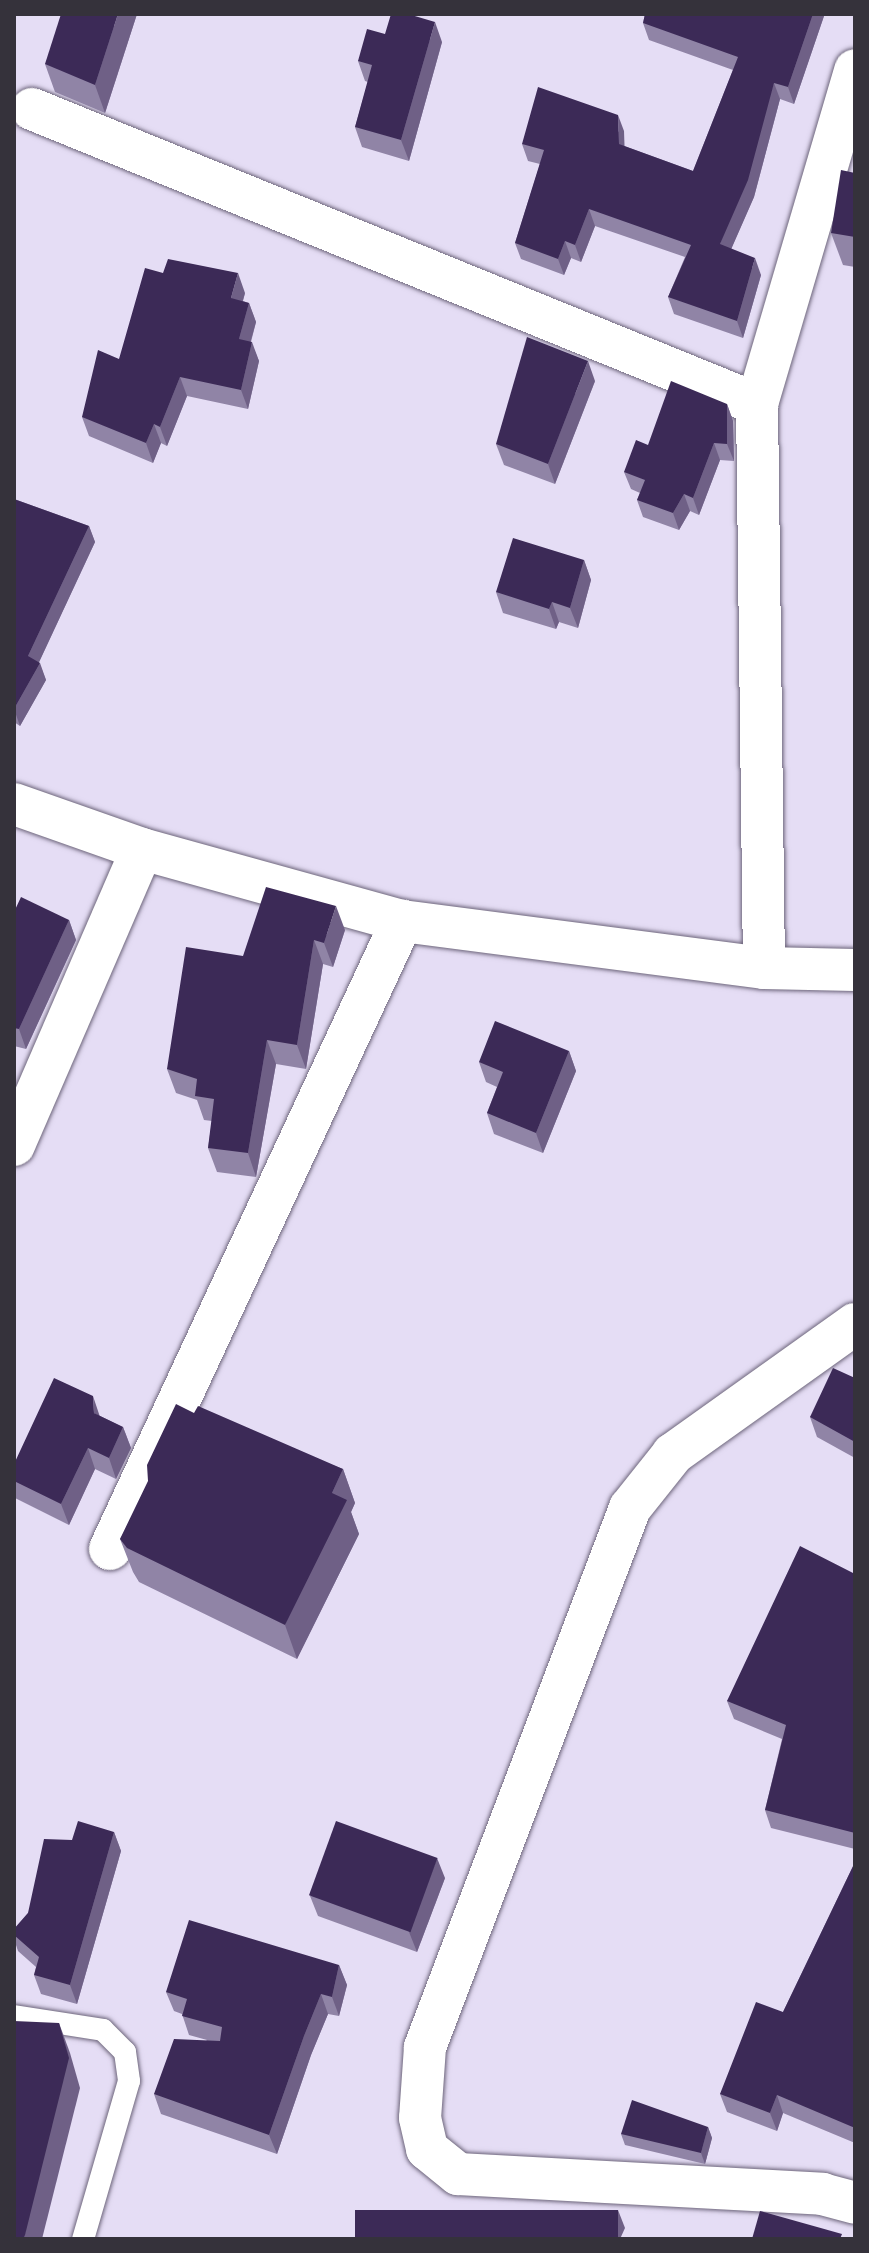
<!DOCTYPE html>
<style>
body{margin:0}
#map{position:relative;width:869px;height:2253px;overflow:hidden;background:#e5ddf5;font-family:"Playfair Display",serif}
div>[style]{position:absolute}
.roads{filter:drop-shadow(0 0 2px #6d657b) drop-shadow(0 0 2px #6d657b)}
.lane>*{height:22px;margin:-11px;padding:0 11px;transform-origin:11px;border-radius:11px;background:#fff}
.street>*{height:42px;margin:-21px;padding:0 21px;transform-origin:21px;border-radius:21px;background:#fff}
.wall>*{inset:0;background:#9084a6}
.shaded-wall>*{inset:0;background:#6f6086}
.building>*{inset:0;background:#3c2a57;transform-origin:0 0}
span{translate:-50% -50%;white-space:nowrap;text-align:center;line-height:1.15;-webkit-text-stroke:8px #fff;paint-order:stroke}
.frame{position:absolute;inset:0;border:16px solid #35323b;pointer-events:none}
</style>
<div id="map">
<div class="roads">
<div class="lane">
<div style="left:14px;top:2016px;width:90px;rotate:8.9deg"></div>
<div style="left:103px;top:2030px;width:31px;rotate:45deg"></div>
<div style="left:125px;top:2052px;width:29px;rotate:82deg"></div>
<div style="left:129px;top:2081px;width:165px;rotate:106.2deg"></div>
</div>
<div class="street">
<div style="left:32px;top:109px;width:783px;rotate:22.14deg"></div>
<div style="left:14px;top:804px;width:136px;rotate:19.4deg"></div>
<div style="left:142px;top:849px;width:270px;rotate:15.5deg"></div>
<div style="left:402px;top:921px;width:365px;rotate:7.4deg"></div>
<div style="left:764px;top:968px;width:91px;rotate:1.3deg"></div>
<div style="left:764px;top:968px;width:564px;rotate:-90.71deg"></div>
<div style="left:757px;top:404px;width:348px;rotate:-73.6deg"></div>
<div style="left:14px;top:1145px;width:322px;rotate:-66.6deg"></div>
<div style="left:855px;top:1324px;width:224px;rotate:144.5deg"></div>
<div style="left:673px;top:1454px;width:69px;rotate:128.5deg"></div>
<div style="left:630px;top:1508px;width:577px;rotate:110.82deg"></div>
<div style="left:425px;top:2047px;width:71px;rotate:94deg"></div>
<div style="left:420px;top:2118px;width:32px;rotate:77deg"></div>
<div style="left:427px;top:2149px;width:40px;rotate:39deg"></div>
<div style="left:458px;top:2174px;width:365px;rotate:3.1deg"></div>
<div style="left:822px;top:2194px;width:34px;rotate:15deg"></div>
<div style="left:110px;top:1549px;width:693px;rotate:-65.06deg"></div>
</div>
</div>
<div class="wall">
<div style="clip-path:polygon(137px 14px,105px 113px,55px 92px,45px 64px)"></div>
<div style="clip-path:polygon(645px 14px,824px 14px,824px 16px,794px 104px,780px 99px,754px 197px,731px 249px,761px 275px,743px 338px,674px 314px,668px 297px,685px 257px,595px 226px,581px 262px,571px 258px,564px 275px,521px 259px,515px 243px,540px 164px,528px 161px,522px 144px,624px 131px,624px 146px,693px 171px,733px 70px,649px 40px,643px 23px)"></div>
<div style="clip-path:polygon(385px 34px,442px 42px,409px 161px,362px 147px,355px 127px,368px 82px,365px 81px,358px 61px)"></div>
<div style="clip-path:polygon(855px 173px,855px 267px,843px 265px,831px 233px)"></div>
<div style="clip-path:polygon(245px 293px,243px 301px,249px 303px,256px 322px,251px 342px,259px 361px,248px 409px,187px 396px,167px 446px,161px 443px,153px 463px,89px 436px,82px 417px,119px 359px)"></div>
<div style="clip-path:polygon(595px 381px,555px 484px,504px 465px,496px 444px)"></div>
<div style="clip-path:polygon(727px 404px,733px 421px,734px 461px,720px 460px,699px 515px,690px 511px,679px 530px,643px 517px,637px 500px,640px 493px,631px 489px,624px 472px)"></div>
<div style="clip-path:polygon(14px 499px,89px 526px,95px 542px,39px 662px,46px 680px,20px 726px,14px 722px)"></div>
<div style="clip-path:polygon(584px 560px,591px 580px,578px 628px,559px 622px,556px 629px,503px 613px,496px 592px)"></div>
<div style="clip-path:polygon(14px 912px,69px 920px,76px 940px,26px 1049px,14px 1046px)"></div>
<div style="clip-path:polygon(345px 930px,333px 967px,323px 964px,306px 1069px,276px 1064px,256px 1177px,217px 1172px,208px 1148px,212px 1121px,204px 1120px,197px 1100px,176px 1093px,167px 1069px,243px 956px)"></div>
<div style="clip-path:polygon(569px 1051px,576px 1071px,543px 1153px,494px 1134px,487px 1113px,497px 1087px,486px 1082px,479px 1062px)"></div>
<div style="clip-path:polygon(855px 1378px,855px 1458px,817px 1437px,810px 1417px)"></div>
<div style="clip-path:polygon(194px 1413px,343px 1469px,355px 1503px,351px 1512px,359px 1534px,297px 1659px,139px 1582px,133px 1572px,120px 1539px)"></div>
<div style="clip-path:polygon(100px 1416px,123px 1427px,131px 1448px,116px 1479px,95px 1469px,69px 1525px,15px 1498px,14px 1464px)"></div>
<div style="clip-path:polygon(855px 1574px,855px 1849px,771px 1828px,765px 1810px,782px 1739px,734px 1719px,727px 1701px)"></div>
<div style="clip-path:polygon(114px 1832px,121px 1851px,77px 2004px,41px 1994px,34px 1975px,36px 1967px,18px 1951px,14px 1939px,14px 1929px,28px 1913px,72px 1840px)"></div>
<div style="clip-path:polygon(855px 1862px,855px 2143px,783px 2113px,777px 2131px,727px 2112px,720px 2094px,783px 2012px)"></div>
<div style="clip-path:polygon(445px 1878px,417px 1952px,318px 1916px,310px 1896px)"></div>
<div style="clip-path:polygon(339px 1965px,347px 1985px,339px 2016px,328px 2014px,311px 2055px,277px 2154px,161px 2114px,154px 2094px,207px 2040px,189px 2035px,182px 2014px,174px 2011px,166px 1992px)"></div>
<div style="clip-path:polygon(708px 2127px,712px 2138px,705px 2164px,625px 2145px,621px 2134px)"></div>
</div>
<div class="shaded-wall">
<div style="clip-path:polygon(118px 14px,137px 14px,105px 113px,95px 85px)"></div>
<div style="clip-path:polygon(813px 14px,824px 14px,824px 16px,794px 104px,788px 87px)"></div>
<div style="clip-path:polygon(435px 22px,442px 42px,409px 161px,401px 140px)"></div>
<div style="clip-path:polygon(774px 83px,780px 99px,754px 197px,726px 261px,720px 244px)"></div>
<div style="clip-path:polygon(618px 115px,624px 131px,625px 160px,619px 144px)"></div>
<div style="clip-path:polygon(589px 209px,595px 226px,581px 262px,575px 245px)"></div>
<div style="clip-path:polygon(565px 241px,571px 258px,564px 275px,558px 259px)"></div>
<div style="clip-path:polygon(755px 258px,761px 275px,743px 338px,737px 321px)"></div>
<div style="clip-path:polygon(238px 273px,245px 293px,238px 317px,231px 298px)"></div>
<div style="clip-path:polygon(249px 303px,256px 322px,246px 358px,239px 339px)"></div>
<div style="clip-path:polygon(252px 342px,259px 361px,248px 409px,241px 390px)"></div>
<div style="clip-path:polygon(588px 361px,595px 381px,555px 484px,548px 464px)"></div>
<div style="clip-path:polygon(180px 377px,187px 396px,167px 446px,160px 427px)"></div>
<div style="clip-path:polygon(727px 404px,733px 421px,734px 461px,727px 444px)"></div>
<div style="clip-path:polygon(154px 424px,161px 443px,153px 463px,146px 443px)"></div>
<div style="clip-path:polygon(714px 443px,720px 460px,699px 515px,693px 498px)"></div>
<div style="clip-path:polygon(684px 494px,690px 511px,679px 530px,673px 513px)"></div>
<div style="clip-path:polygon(89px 526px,95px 542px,34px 673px,28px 656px)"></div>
<div style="clip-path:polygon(584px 560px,591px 580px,578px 628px,570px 608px)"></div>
<div style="clip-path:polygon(552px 602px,559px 622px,556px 629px,549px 609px)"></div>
<div style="clip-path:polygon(40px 663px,46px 680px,20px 726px,14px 709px)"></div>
<div style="clip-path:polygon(336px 906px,345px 930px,333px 967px,324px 943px)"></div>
<div style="clip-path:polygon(69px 920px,76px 940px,26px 1049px,19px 1029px)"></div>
<div style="clip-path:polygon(314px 940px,323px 964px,306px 1069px,297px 1045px)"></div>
<div style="clip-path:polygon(267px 1040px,276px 1064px,256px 1177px,248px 1153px)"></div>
<div style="clip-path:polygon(569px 1051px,576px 1071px,543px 1153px,536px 1133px)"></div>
<div style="clip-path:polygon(93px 1396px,100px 1417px,94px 1413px)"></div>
<div style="clip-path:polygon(123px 1427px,131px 1448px,116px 1479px,109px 1458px)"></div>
<div style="clip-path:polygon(88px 1448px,95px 1469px,69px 1525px,61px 1504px)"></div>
<div style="clip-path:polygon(343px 1469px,355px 1503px,351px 1512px,359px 1534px,297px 1659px,285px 1625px,332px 1493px)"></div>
<div style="clip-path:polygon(114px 1832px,121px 1851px,77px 2004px,70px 1985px)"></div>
<div style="clip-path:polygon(437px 1858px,445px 1878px,417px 1952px,409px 1932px)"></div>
<div style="clip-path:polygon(339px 1965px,347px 1985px,339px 2016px,332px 1997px)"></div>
<div style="clip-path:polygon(321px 1994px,328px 2014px,311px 2055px,277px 2154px,269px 2135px,304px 2036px)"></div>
<div style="clip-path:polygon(59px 2023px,70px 2053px,80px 2088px,42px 2239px,24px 2239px)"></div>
<div style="clip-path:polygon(777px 2095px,783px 2113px,777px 2131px,770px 2113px)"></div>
<div style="clip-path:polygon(708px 2127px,712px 2138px,705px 2164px,701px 2153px)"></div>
<div style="clip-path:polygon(618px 2210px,625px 2228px,620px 2239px,605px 2239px)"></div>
</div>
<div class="building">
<div style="clip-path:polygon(61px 14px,118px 14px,95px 85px,45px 64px)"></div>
<div style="clip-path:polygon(391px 14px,408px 14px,435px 22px,401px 140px,355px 127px,372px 65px,358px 61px,367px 29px,385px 34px)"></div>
<div style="clip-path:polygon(645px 14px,813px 14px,788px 87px,774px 83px,748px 180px,720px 244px,755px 258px,737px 321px,668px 297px,691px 245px,589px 209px,575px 245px,565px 241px,558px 259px,515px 243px,544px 150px,522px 144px,538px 87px,618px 115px,619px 144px,693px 171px,738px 57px,643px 23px)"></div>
<div style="clip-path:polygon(841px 170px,855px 173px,855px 237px,831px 233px)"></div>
<div style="clip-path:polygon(168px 259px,238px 273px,231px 298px,249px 303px,239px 339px,252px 342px,241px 390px,180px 377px,160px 427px,154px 424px,146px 443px,82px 417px,98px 350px,119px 359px,145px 268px,163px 273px)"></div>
<div style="clip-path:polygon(527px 337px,588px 361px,548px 464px,496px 444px)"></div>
<div style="clip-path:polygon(671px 381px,727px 404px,727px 444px,714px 443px,693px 498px,684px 494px,673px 513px,637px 500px,645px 480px,624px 472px,636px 440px,648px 445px)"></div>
<div style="clip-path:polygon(14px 499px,89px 526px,28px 656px,40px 663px,14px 709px)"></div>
<div style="clip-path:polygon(513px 538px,584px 560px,570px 608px,552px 602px,549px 609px,496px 592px)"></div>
<div style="clip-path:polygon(266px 887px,336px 906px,324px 943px,314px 940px,297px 1045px,267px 1040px,248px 1153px,208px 1148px,214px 1099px,195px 1096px,197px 1079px,167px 1069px,186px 947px,243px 956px)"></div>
<div style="clip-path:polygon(21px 897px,69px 920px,19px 1029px,14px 1028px,14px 912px)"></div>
<div style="clip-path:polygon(495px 1021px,569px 1051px,536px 1133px,487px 1113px,503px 1072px,479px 1062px)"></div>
<div style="clip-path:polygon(833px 1368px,855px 1378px,855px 1442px,810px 1417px)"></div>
<div style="clip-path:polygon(54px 1378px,93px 1396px,94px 1413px,123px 1427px,109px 1458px,88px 1448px,61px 1504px,14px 1481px,14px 1464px)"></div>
<div style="clip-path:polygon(176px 1404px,194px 1413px,198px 1406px,343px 1469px,332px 1493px,347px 1500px,285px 1625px,127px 1548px,120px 1539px,148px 1481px,147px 1465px)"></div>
<div style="clip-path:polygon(800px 1546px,855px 1574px,855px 1833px,765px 1810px,786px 1725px,727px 1701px)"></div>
<div style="clip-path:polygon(78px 1821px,114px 1832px,70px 1985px,34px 1975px,39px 1957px,14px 1935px,14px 1929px,28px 1913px,44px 1839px,72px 1840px)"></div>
<div style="left:336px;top:1821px;width:108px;height:79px;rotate:20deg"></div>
<div style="clip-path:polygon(855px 1862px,855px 2128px,777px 2095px,770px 2113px,720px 2094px,756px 2002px,783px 2012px)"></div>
<div style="clip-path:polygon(189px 1920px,339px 1965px,332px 1997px,321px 1994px,304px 2036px,269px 2135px,154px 2094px,174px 2039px,220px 2041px,222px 2027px,182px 2016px,187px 1999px,166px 1992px)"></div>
<div style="clip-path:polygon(14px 2021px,59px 2023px,69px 2058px,24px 2239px,14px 2239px)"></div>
<div style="clip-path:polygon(632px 2100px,708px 2127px,701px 2153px,621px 2134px)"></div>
<div style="left:355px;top:2210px;width:263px;height:31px"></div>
<div style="clip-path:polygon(760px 2211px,842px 2234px,840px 2239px,752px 2239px)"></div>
</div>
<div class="frame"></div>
</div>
